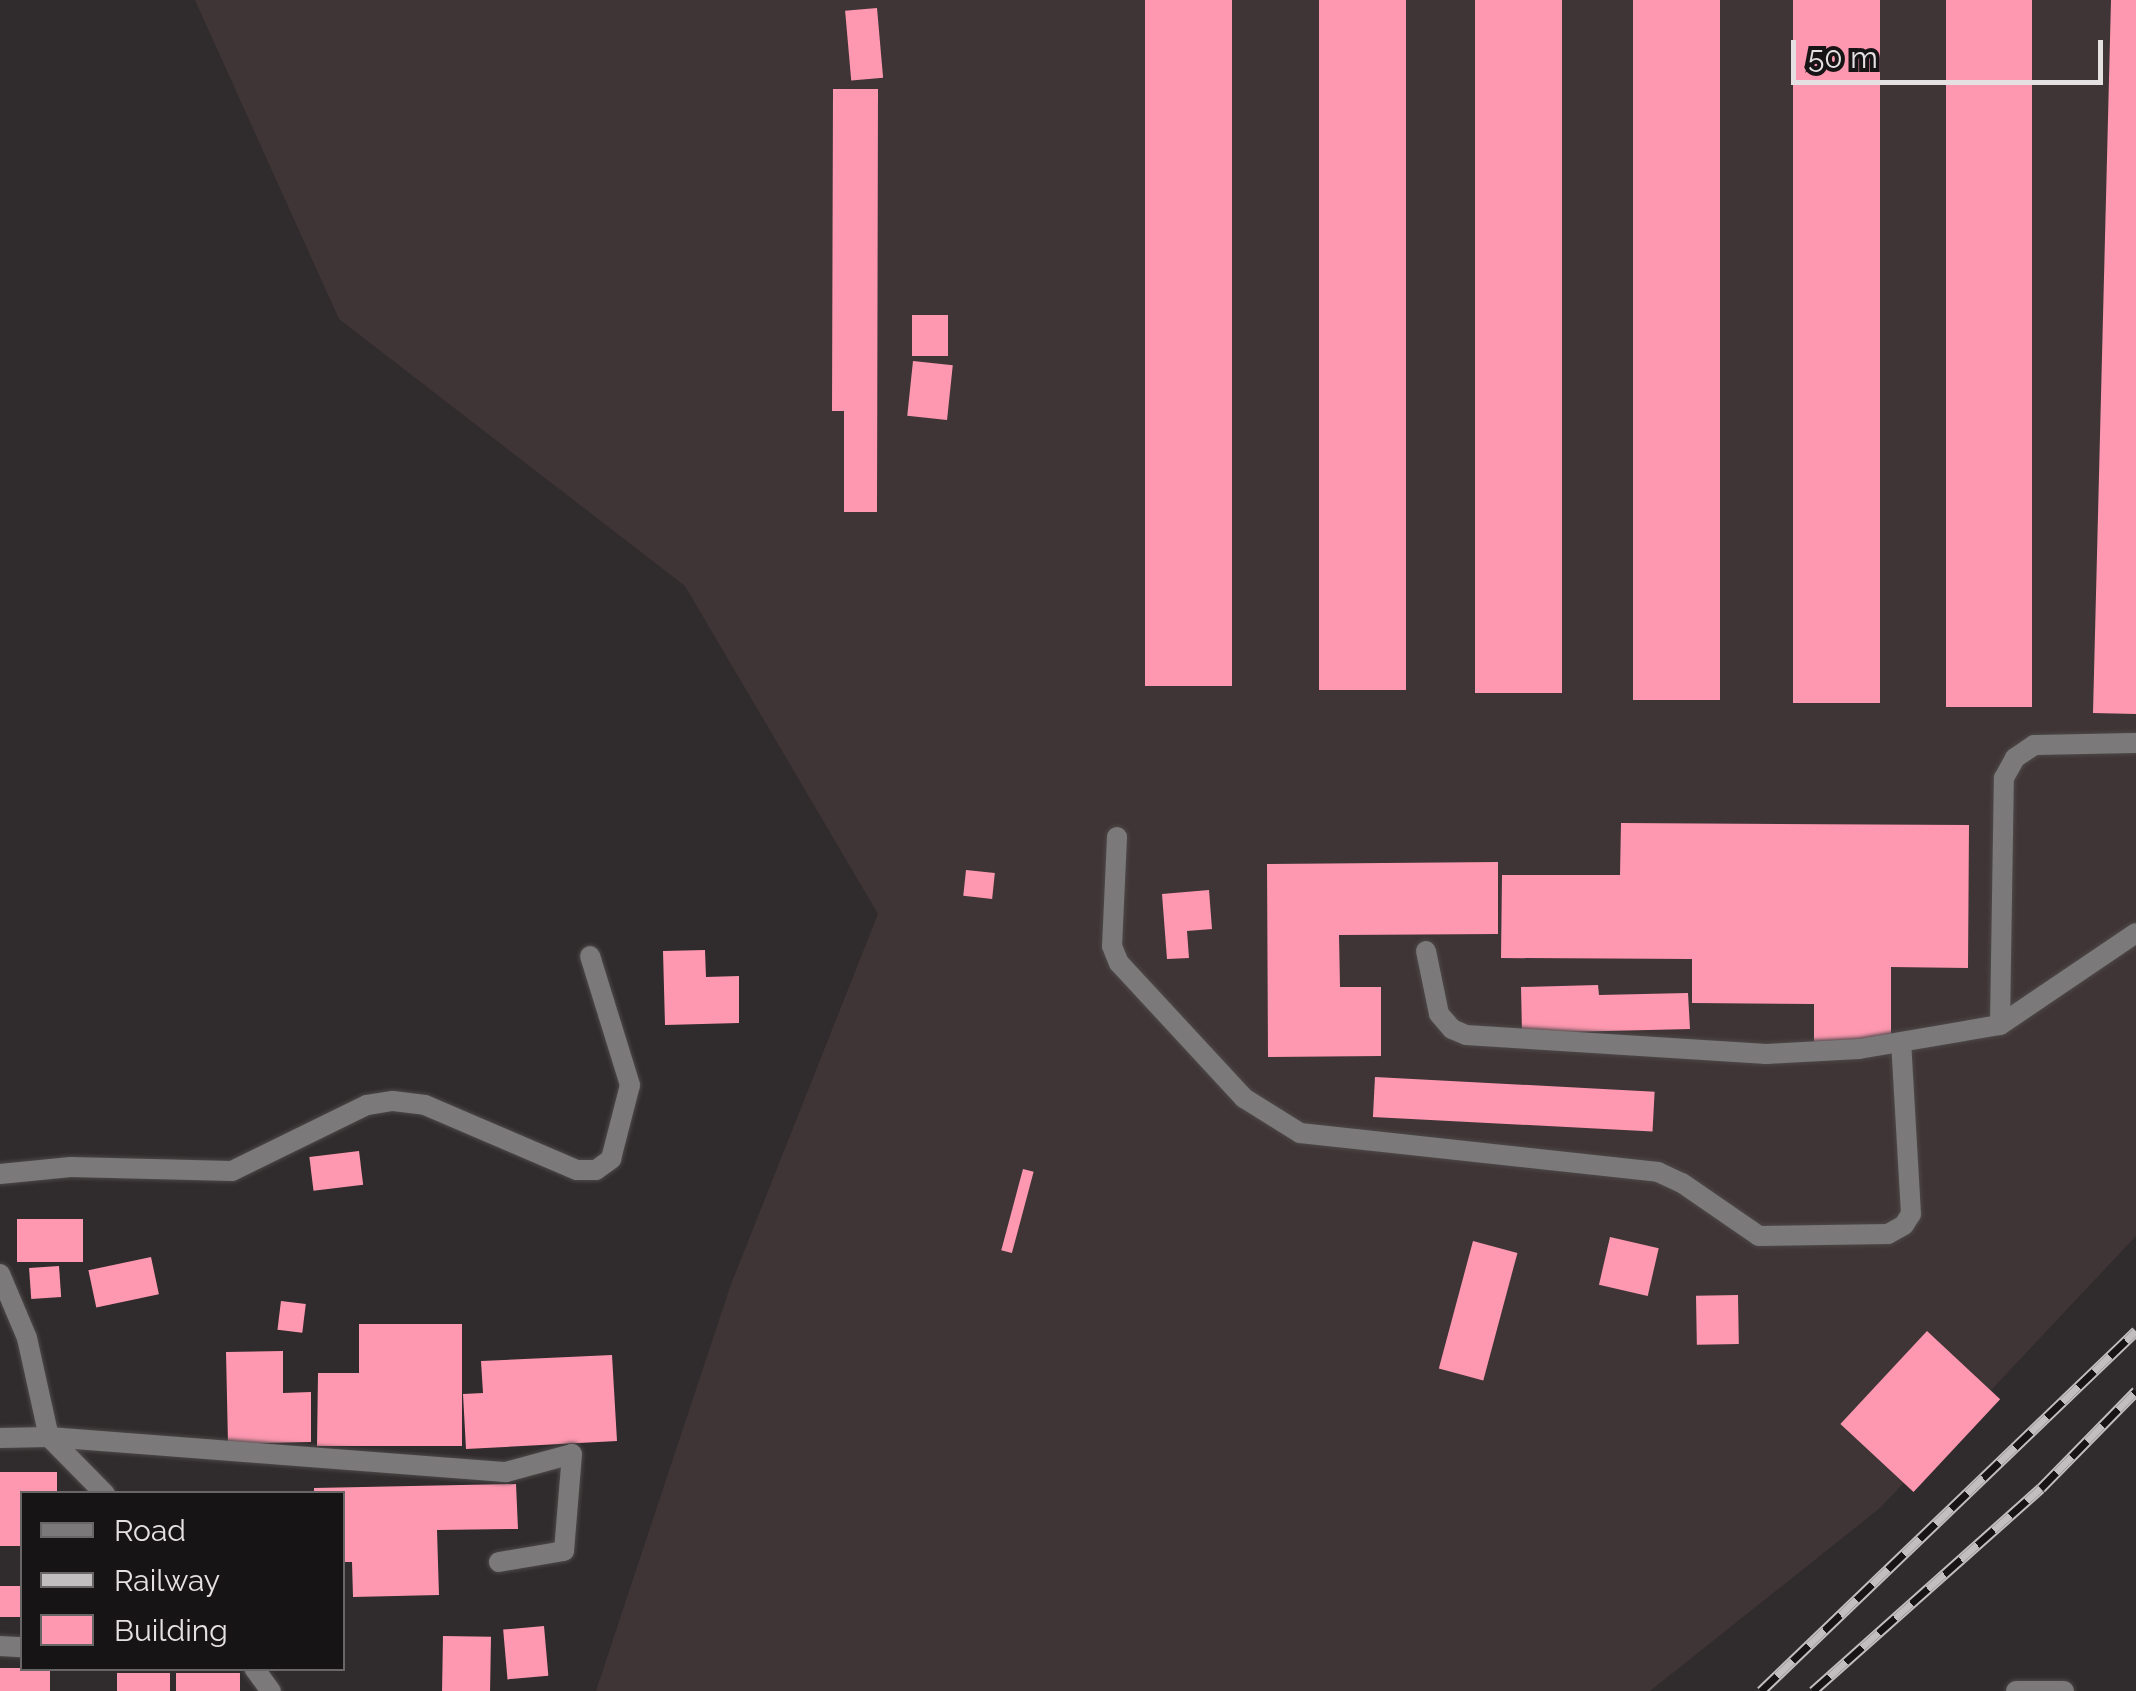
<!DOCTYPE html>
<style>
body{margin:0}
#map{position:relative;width:2136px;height:1691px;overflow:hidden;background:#302b2c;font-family:Raleway,sans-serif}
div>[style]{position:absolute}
.built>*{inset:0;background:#403536}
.building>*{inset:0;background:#fe98b0;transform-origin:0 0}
.roads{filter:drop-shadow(0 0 2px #4d4849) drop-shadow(0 0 2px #4d4849)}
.service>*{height:20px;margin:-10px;padding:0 10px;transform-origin:10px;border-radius:10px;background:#7b7979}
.minor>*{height:20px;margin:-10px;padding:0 10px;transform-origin:10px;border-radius:10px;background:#7b7979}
.rail>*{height:11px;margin-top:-5.5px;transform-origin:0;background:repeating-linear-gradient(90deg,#171415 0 22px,#c2bdbe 0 44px);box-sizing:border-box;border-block:2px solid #c2bdbe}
span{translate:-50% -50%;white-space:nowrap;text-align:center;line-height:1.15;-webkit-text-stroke:10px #171415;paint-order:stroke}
.legend{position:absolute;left:20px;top:1491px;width:325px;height:180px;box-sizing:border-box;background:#171415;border:2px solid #696667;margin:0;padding:12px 18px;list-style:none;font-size:30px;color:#e5e1e2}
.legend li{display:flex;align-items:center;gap:20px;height:50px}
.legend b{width:50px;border:2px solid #696667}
.scale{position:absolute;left:1791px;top:40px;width:312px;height:45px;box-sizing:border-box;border:5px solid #e5e1e2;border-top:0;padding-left:12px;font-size:30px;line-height:35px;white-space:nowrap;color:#e5e1e2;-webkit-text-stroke:8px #171415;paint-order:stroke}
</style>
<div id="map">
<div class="built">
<div style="clip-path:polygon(195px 0,2136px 0,2136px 1236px,1880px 1508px,1650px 1691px,596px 1691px,730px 1287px,878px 914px,685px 586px,339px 319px)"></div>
</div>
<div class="building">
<div style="left:1145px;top:0;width:87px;height:686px"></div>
<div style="left:1319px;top:0;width:87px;height:690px"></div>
<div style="left:1475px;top:0;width:87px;height:693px"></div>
<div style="left:1633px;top:0;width:87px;height:700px"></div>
<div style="left:1793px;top:0;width:87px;height:703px"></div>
<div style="left:1946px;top:0;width:86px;height:707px"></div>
<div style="clip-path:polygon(2111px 0,2136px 0,2136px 714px,2093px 713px)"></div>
<div style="left:877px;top:8px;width:70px;height:32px;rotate:85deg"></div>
<div style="clip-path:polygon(833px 89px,878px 89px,877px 512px,844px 512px,844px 411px,832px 411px)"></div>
<div style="left:912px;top:315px;width:36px;height:41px"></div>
<div style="left:913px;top:361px;width:40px;height:55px;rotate:6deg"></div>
<div style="clip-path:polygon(1621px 823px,1969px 825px,1968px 968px,1891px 967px,1891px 1042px,1814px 1042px,1814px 1004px,1692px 1003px,1692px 959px,1501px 958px,1502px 875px,1620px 875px)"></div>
<div style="clip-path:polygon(1498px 862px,1498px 934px,1339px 935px,1340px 987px,1381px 987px,1381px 1056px,1268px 1057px,1267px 864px)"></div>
<div style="left:966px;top:870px;width:29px;height:26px;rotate:6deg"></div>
<div style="clip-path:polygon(1209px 890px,1212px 929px,1187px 931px,1189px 958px,1167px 959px,1162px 894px)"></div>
<div style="clip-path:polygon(705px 950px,706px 977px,739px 976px,739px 1023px,665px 1025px,663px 951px)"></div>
<div style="clip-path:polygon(1598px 985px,1599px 995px,1688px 993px,1690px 1029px,1522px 1033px,1521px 987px)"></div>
<div style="left:1375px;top:1077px;width:280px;height:40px;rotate:3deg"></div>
<div style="left:359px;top:1151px;width:34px;height:50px;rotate:83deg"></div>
<div style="left:1023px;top:1169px;width:11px;height:84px;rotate:15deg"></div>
<div style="left:17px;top:1219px;width:66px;height:43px"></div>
<div style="left:1610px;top:1237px;width:50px;height:49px;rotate:13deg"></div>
<div style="left:1473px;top:1241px;width:46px;height:132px;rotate:15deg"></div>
<div style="left:151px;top:1257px;width:38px;height:64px;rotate:78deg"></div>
<div style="left:59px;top:1266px;width:31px;height:30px;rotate:86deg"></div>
<div style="left:1738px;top:1295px;width:49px;height:42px;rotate:89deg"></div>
<div style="left:281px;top:1301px;width:25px;height:29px;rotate:7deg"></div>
<div style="clip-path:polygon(359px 1324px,462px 1324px,462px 1446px,317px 1446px,318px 1373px,359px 1373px)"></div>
<div style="left:1927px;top:1331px;width:100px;height:127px;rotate:43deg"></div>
<div style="clip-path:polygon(283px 1351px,283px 1393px,311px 1392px,311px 1442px,228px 1444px,226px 1352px)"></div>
<div style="clip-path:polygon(612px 1355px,617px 1441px,466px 1449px,463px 1394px,483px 1393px,481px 1361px)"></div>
<div style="clip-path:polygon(0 1472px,57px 1472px,57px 1494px,22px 1494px,22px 1546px,0 1546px)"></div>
<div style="clip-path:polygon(516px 1484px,518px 1529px,437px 1530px,439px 1595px,353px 1597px,352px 1562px,342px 1562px,342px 1494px,314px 1494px,314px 1488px)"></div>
<div style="left:22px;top:1586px;width:31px;height:22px;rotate:90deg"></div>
<div style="left:544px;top:1626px;width:50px;height:41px;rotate:85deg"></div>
<div style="left:443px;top:1636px;width:48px;height:55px;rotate:1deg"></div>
<div style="left:50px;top:1668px;width:23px;height:50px;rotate:90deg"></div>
<div style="left:117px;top:1673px;width:53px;height:18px"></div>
<div style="left:176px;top:1673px;width:64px;height:18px"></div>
</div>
<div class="roads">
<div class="service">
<div style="left:1117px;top:837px;width:109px;rotate:92.6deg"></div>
<div style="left:1112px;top:946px;width:18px;rotate:68deg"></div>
<div style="left:1119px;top:963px;width:184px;rotate:47.2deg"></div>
<div style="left:1244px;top:1098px;width:66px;rotate:32deg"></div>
<div style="left:1300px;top:1133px;width:360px;rotate:6.2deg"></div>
<div style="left:1658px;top:1172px;width:26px;rotate:25deg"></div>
<div style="left:1682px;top:1183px;width:93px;rotate:34.5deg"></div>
<div style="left:1759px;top:1236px;width:129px;rotate:-0.9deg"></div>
<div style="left:1888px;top:1234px;width:18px;rotate:-29deg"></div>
<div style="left:1904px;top:1225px;width:13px;rotate:-58deg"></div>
<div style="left:1911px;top:1214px;width:172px;rotate:-93.3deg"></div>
<div style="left:1426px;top:951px;width:64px;rotate:78.3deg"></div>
<div style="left:1439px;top:1014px;width:20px;rotate:49deg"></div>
<div style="left:1452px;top:1029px;width:15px;rotate:23deg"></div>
<div style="left:1466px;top:1035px;width:301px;rotate:3.6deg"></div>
<div style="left:1766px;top:1054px;width:93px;rotate:-3.1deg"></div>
<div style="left:1859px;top:1049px;width:143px;rotate:-9.7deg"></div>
<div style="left:2000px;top:1025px;width:164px;rotate:-34.1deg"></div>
<div style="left:2000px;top:1025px;width:247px;rotate:-89.1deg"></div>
<div style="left:2004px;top:778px;width:23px;rotate:-61deg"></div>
<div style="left:2015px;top:758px;width:23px;rotate:-34deg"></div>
<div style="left:2034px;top:745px;width:102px;rotate:-1.1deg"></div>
</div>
<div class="minor">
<div style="left:0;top:1174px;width:71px;rotate:-5.6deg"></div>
<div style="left:71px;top:1167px;width:161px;rotate:1.4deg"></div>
<div style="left:232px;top:1171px;width:150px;rotate:-26.1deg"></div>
<div style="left:367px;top:1105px;width:26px;rotate:-9deg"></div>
<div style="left:393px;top:1101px;width:32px;rotate:7deg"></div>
<div style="left:425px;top:1105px;width:165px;rotate:23.2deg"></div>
<div style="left:577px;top:1170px;width:19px"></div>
<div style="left:596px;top:1170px;width:19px;rotate:-36deg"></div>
<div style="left:611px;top:1159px;width:76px;rotate:-75.6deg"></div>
<div style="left:630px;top:1085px;width:135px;rotate:-107.2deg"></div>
<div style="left:0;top:1274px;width:69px;rotate:67.1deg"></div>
<div style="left:27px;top:1338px;width:101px;rotate:77.5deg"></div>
<div style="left:49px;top:1437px;width:80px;rotate:45.5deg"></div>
<div style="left:0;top:1438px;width:49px;rotate:-1.2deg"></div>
<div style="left:49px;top:1437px;width:458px;rotate:4.4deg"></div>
<div style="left:506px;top:1472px;width:68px;rotate:-15.3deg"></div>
<div style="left:572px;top:1454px;width:97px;rotate:94.7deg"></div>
<div style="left:564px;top:1551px;width:66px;rotate:170.4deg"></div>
<div style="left:0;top:1646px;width:22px;rotate:3deg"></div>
<div style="left:254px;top:1668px;width:29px;rotate:54deg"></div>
<div style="left:2016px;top:1691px;width:48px"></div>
</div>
</div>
<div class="rail">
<div style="left:1761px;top:1691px;width:520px;rotate:-43.83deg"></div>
<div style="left:1813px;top:1691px;width:305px;rotate:-41.7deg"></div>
<div style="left:2041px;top:1488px;width:136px;rotate:-45.6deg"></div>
</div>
<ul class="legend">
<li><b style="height:12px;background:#7b7979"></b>Road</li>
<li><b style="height:12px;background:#c2bdbe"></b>Railway</li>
<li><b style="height:28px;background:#fe98b0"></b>Building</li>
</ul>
<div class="scale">50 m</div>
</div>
